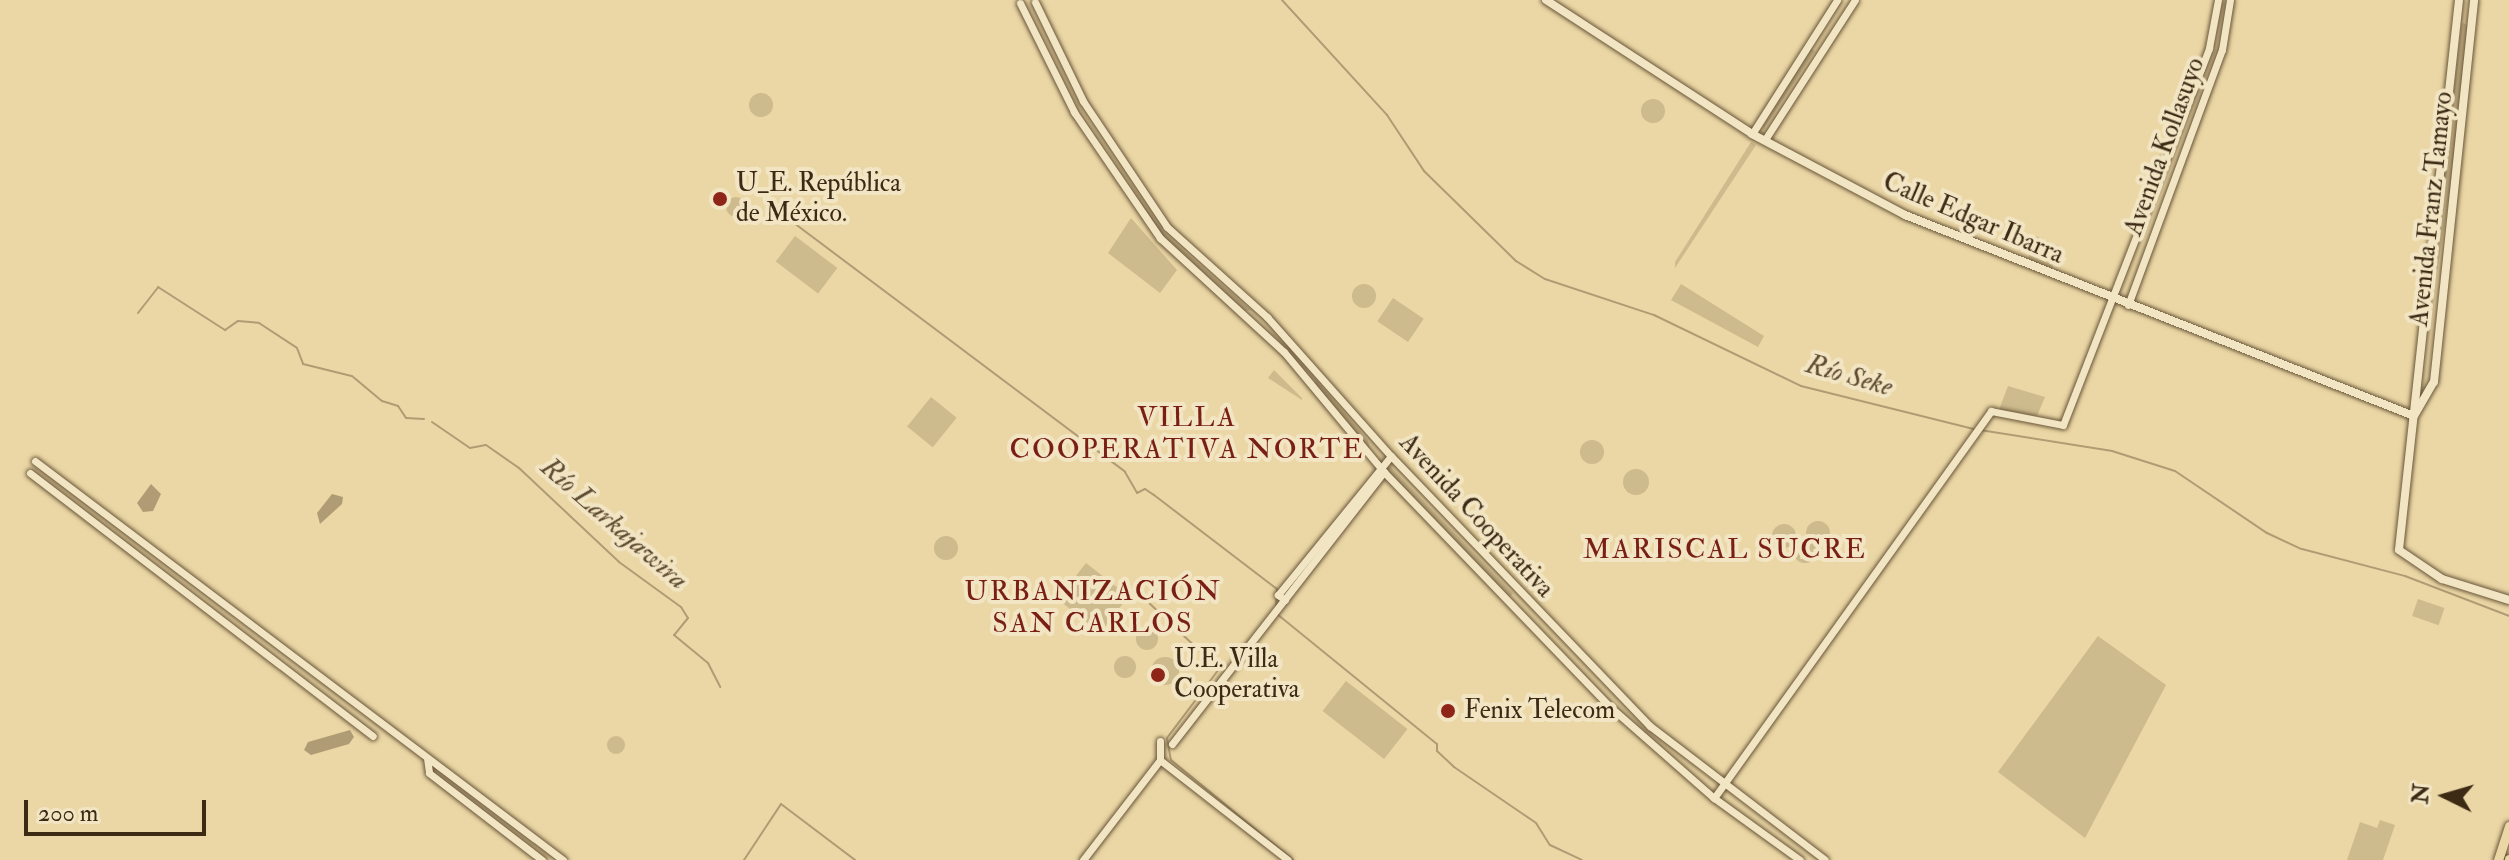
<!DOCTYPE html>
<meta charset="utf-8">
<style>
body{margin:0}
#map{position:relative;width:2509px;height:860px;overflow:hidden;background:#ebd7a5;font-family:"IM FELL Double Pica",serif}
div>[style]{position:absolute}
.green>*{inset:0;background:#cdba8d;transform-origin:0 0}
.round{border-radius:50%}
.water>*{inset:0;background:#b09c74}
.stream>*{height:2px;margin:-1px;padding:0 1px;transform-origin:1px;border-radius:1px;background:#b09c74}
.roads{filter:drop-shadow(0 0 2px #685539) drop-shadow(0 0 2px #685539)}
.tertiary>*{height:7px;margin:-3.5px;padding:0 3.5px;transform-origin:3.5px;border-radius:3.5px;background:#f2e5c4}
.secondary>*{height:8px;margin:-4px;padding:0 4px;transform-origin:4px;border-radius:4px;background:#f2e5c4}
.trunk>*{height:9px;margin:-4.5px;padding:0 4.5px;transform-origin:4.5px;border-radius:4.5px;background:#ebd7a5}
.dots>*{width:22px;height:22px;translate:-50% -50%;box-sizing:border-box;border:4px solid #f2e5c4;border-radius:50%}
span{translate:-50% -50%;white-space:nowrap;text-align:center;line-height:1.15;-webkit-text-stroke:8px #f2e5c4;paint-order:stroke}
.street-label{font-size:26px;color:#3c2a15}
.poi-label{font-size:26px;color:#3c2a15}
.left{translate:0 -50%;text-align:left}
.water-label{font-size:28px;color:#5f4c32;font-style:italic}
.neighbourhood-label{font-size:28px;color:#7a1f14;letter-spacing:2px}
.north{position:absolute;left:2405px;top:756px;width:80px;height:80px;-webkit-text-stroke:6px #f2e5c4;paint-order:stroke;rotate:275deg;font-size:22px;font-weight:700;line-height:32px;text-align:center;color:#3c2a15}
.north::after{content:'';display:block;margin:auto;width:28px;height:36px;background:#3c2a15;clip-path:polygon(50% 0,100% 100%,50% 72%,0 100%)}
.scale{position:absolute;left:24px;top:800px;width:182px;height:36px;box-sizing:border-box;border:4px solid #3c2a15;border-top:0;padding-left:10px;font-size:24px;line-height:28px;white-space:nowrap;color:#3c2a15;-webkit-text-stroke:6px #f2e5c4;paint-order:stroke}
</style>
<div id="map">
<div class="green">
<div style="clip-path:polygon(2462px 23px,2468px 25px,2451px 186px,2417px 394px)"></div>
<div style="clip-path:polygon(1810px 48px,1815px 51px,1763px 130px,1763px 126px)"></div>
<div class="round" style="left:749px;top:93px;width:24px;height:24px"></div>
<div class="round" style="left:1641px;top:99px;width:24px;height:24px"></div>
<div style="clip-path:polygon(1751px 142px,1756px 145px,1675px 268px,1675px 262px)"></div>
<div style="clip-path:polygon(1135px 194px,1164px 233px,1251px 310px,1243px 311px,1159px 237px,1131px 198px)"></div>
<div class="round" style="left:726px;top:197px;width:20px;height:20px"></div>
<div style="clip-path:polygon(1131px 218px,1177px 270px,1160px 293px,1108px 253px)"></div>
<div style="left:795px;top:236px;width:53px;height:32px;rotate:37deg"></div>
<div style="left:2036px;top:236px;width:26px;height:13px;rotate:23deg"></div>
<div style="left:2031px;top:250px;width:26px;height:13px;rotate:21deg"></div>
<div style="clip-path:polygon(1681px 284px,1764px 336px,1758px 347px,1671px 300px)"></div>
<div class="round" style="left:1352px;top:284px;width:24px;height:24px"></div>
<div style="left:1393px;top:298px;width:37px;height:28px;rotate:34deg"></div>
<div style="clip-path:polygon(1274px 370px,1302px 398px,1302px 400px,1268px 378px)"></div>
<div style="clip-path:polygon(1316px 380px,1368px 440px,1371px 454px,1315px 385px)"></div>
<div style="clip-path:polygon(2008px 386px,2045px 397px,2037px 416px,1999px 410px)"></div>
<div style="left:931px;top:397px;width:33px;height:38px;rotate:39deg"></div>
<div class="round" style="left:1580px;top:440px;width:24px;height:24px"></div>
<div style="left:1388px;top:464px;width:180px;height:5px;rotate:46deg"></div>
<div class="round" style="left:1623px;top:469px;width:26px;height:26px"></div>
<div class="round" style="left:1806px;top:521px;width:24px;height:24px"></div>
<div class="round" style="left:1772px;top:524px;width:24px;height:24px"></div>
<div class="round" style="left:934px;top:536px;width:24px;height:24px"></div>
<div class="round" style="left:1793px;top:539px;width:24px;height:24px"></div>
<div style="left:1086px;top:563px;width:54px;height:46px;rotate:38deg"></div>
<div style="left:2418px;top:599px;width:28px;height:18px;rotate:19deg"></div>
<div class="round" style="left:1136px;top:628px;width:22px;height:22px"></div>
<div style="clip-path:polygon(2098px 636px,2166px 685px,2085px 838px,1998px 772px)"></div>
<div class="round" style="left:1114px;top:656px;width:22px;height:22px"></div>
<div class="round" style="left:1151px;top:657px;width:28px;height:28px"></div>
<div style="left:1346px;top:681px;width:78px;height:38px;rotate:38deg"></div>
<div class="round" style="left:607px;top:736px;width:18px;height:18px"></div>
<div style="clip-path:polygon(2380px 820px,2395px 825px,2383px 860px,2347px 860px,2360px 822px,2377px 828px)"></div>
</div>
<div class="water">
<div style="clip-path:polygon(151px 484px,161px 494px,153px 511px,143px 512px,137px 503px)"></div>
<div style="clip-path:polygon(332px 494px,343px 497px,342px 504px,320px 524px,317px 513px)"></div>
<div style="clip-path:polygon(350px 730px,354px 737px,349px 744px,311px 755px,304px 750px,308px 742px)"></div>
</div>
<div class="stream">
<div style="left:1282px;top:0;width:156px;rotate:47.6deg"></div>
<div style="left:1387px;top:115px;width:67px;rotate:56.5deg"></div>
<div style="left:1424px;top:171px;width:129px;rotate:44.4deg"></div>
<div style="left:1516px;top:261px;width:34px;rotate:32deg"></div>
<div style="left:1545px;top:279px;width:115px;rotate:18.3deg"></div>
<div style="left:1654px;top:315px;width:163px;rotate:25.8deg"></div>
<div style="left:1801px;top:386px;width:178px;rotate:14deg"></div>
<div style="left:770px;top:205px;width:444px;rotate:36.9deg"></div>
<div style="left:1125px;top:472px;width:24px;rotate:60deg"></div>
<div style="left:1137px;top:493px;width:9px;rotate:-27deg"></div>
<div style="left:1145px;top:489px;width:11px;rotate:34deg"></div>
<div style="left:1154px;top:495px;width:155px;rotate:37.4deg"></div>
<div style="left:1277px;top:589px;width:18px;rotate:93deg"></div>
<div style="left:138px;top:313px;width:33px;rotate:-52deg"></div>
<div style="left:158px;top:287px;width:80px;rotate:32.7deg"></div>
<div style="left:225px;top:330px;width:16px;rotate:-35deg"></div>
<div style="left:238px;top:321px;width:21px;rotate:5deg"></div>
<div style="left:259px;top:323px;width:45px;rotate:33.3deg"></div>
<div style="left:297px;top:348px;width:17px;rotate:69deg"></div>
<div style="left:303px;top:364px;width:50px;rotate:13.8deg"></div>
<div style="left:352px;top:376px;width:39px;rotate:40deg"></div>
<div style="left:382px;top:401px;width:17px;rotate:17deg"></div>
<div style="left:398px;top:406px;width:14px;rotate:56deg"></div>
<div style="left:406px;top:418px;width:18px;rotate:3deg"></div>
<div style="left:432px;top:422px;width:46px;rotate:34.4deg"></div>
<div style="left:470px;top:448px;width:16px;rotate:-11deg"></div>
<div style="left:486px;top:445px;width:40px;rotate:34.9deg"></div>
<div style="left:519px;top:468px;width:137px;rotate:43.2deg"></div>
<div style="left:619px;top:562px;width:77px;rotate:36deg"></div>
<div style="left:681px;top:607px;width:13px;rotate:58deg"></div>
<div style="left:688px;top:618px;width:22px;rotate:129deg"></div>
<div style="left:674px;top:635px;width:44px;rotate:39.5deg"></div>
<div style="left:708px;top:663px;width:27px;rotate:63deg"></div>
<div style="left:1980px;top:430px;width:134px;rotate:9deg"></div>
<div style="left:2112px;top:451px;width:66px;rotate:17.6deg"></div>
<div style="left:2175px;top:471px;width:111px;rotate:34deg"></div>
<div style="left:2267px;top:533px;width:38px;rotate:25deg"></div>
<div style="left:2302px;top:549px;width:106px;rotate:14.7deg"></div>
<div style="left:2405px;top:576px;width:111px;rotate:21deg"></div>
<div style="left:1147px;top:601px;width:99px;rotate:43.4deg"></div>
<div style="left:1219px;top:669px;width:86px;rotate:127deg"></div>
<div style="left:1167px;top:738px;width:22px;rotate:80deg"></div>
<div style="left:1171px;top:760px;width:158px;rotate:39.3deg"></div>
<div style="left:1277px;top:614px;width:206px;rotate:39.1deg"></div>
<div style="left:1437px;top:744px;width:7px;rotate:90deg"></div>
<div style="left:1437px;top:751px;width:23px;rotate:43deg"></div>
<div style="left:1454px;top:767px;width:99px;rotate:34.3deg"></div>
<div style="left:1536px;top:823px;width:26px;rotate:58deg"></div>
<div style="left:1550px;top:845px;width:35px;rotate:25deg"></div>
<div style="left:744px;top:860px;width:67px;rotate:-56.5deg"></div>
<div style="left:781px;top:804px;width:93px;rotate:37.1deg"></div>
</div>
<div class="roads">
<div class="tertiary">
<div style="left:1035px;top:2px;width:110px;rotate:64.1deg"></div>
<div style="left:1083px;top:101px;width:151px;rotate:56.3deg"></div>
<div style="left:1167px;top:227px;width:135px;rotate:42deg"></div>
<div style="left:1267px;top:317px;width:186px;rotate:48.3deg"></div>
<div style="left:1391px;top:456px;width:374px;rotate:46.2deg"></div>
<div style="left:1650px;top:726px;width:220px;rotate:37.4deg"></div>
<div style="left:1020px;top:3px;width:122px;rotate:63.6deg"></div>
<div style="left:1074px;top:112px;width:153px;rotate:55.7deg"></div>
<div style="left:1160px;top:238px;width:168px;rotate:42.6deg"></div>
<div style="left:1284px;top:352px;width:156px;rotate:50.2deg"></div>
<div style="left:1384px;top:472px;width:323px;rotate:46.1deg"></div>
<div style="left:1608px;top:705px;width:141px;rotate:41.3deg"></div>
<div style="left:1714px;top:798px;width:106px;rotate:35.8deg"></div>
<div style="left:1752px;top:134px;width:159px;rotate:-57.6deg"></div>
<div style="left:1766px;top:138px;width:164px;rotate:-57.2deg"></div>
<div style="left:2128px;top:305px;width:272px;rotate:-69.8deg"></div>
<div style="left:2222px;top:50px;width:51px;rotate:-80.9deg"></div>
<div style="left:35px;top:461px;width:662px;rotate:37.08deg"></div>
<div style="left:30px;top:473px;width:432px;rotate:37.5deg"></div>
<div style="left:1285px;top:600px;width:9px;rotate:-144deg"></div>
<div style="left:1278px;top:595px;width:179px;rotate:-50.9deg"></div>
<div style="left:1172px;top:744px;width:345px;rotate:-52.1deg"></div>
<div style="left:427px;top:758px;width:15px;rotate:82deg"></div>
<div style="left:429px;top:773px;width:143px;rotate:37.6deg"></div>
<div style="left:1160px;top:760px;width:162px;rotate:38deg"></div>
<div style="left:1714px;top:798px;width:476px;rotate:-54.4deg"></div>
<div style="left:1991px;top:411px;width:73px;rotate:11deg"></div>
<div style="left:2063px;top:425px;width:404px;rotate:-68.8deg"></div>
<div style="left:2209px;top:48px;width:49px;rotate:-79.4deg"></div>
<div style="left:1083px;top:860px;width:126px;rotate:-52.4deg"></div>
<div style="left:1160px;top:760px;width:19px;rotate:-90deg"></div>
</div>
<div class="secondary">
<div style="left:1546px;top:0;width:246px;rotate:33deg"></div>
<div style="left:1752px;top:134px;width:173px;rotate:27.9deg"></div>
<div style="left:1905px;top:215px;width:547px;rotate:21.55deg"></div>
<div style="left:2459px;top:0;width:553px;rotate:96.23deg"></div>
<div style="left:2399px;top:550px;width:52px;rotate:34deg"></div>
<div style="left:2442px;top:579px;width:70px;rotate:17.4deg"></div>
<div style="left:2414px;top:416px;width:39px;rotate:-60deg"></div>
<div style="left:2434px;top:382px;width:384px;rotate:-84deg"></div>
</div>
<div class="trunk">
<div style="left:2498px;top:860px;width:36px;rotate:-72deg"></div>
<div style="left:2509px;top:860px;width:1px;rotate:-90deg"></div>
</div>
</div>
<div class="dots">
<div style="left:720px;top:199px;background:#8f2418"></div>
<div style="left:1158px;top:675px;background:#8f2418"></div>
<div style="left:1448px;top:711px;background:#8f2418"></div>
</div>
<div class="street-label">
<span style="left:2165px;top:147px;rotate:-70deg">Avenida Kollasuyo</span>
<span style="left:2432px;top:209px;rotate:-84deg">Avenida Franz Tamayo</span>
<span style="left:1973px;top:219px;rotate:23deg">Calle Edgar Ibarra</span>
<span style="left:1476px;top:516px;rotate:47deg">Avenida Cooperativa</span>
</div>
<div class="poi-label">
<span class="left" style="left:736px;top:199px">U_E. República<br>de México.</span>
<span class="left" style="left:1174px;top:675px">U.E. Villa<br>Cooperativa</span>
<span class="left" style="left:1464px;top:711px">Fenix Telecom</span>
</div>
<div class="water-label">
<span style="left:1849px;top:376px;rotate:16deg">Río Seke</span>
<span style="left:614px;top:524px;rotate:41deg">Río Larkajawira</span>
</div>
<div class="neighbourhood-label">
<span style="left:1187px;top:434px">VILLA<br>COOPERATIVA NORTE</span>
<span style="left:1725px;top:550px">MARISCAL SUCRE</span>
<span style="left:1093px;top:608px">URBANIZACIÓN<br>SAN CARLOS</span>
</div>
<div class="north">N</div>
<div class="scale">200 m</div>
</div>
